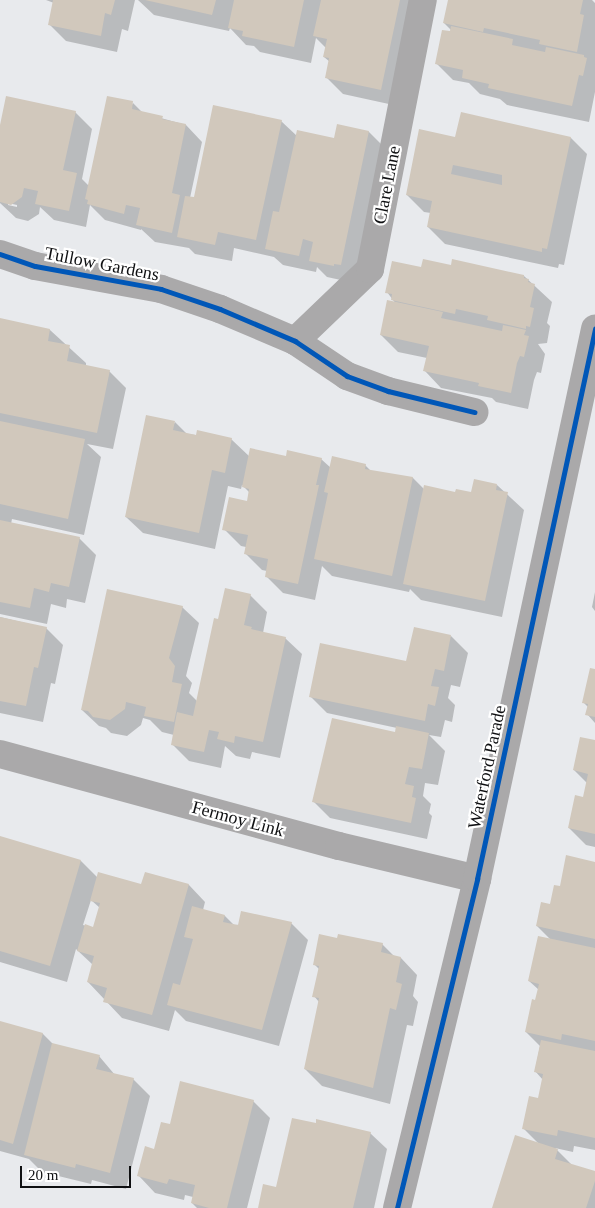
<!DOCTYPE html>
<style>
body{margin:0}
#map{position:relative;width:595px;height:1208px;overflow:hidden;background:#e8eaed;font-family:"Times New Roman",serif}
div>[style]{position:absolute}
.shadow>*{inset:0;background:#0003}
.building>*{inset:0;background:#d1c8bc}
.street>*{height:28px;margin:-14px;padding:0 14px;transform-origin:14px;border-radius:14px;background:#aaa9aa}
.cycleway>*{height:5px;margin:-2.5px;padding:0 2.5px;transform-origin:2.5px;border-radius:2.5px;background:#0057b8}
span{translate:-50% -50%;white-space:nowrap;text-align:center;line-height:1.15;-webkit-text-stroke:4.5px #fff;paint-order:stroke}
.street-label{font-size:18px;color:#0f1012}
.scale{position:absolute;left:20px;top:1166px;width:111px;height:22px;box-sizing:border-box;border:2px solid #0f1012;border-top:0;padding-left:6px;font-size:15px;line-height:18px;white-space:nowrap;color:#0f1012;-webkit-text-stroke:4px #fff;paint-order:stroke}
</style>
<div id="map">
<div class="shadow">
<div style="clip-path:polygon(46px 0,135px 0,128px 31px,122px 29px,117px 52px,66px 41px,49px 24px,54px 3px)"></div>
<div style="clip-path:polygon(138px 0,420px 0,398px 106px,343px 94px,326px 77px,330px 62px,324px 57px,326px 48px,316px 38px,311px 63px,260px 52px,254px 46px,246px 45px,230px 28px,229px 31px,154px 15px)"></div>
<div style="clip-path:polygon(449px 0,592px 0,595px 3px,595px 92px,589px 122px,507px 105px,500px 99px,480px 94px,469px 83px,453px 80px,436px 63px,452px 31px,444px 23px)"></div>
<div style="clip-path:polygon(evenodd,133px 103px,143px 113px,186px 125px,202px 142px,190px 198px,195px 199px,281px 121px,297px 136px,335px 139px,338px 125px,369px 132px,386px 149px,357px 281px,350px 282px,327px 277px,317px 267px,316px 272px,283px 265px,274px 257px,234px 248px,232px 261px,195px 254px,189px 248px,155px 242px,141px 229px,141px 230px,105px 220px,90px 205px,86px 227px,54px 220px,40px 207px,39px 214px,28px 221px,16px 218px,0 203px,0 131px,75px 112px,92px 129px,82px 179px,89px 186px,133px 103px,8px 203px,17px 205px,17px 207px,8px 205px,8px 203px)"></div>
<div style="clip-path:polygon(571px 138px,587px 154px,564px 265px,559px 264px,558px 268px,445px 244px,428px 227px,431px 213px,424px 212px,407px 195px,456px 139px)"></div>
<div style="clip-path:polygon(452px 266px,524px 276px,552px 302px,547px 323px,550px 326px,547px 343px,538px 344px,545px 354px,541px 373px,537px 372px,534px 380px,528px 409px,496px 402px,492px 398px,441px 388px,425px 371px,427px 358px,398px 352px,381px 335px,396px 304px,387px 292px,422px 269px)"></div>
<div style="clip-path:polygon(0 320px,50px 330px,86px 363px,86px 366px,109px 371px,126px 388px,113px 449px,87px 444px,101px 457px,84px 535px,12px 519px,11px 524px,79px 538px,96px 555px,85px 603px,67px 599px,66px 608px,51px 604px,47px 624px,0 614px)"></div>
<div style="clip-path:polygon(175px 422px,187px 434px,231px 439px,250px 457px,321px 459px,331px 468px,365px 465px,372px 472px,413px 478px,424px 489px,456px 493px,472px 493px,497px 485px,524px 510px,502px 617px,421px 600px,410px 589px,409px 592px,332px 576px,322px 566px,315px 600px,283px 593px,266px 576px,267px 571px,262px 570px,245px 553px,246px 547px,241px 546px,224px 529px,248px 503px,250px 493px,242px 485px,241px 489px,228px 486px,215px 549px,143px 533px,126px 517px)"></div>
<div style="clip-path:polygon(595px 592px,595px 611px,592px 607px)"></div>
<div style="clip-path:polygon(250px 595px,267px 612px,263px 633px,285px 638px,302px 654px,280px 758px,252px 752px,250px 759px,236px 756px,225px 746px,221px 768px,189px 761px,172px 744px,174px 735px,162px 732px,150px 720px,143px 718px,141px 725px,127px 736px,111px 733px,106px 728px,99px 726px,82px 710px,182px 607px,199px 623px,186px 676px,192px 683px,189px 693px,197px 701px,219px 621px)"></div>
<div style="clip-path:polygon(0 617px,46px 628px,63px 645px,55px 684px,51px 683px,43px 722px,0 713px)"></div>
<div style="clip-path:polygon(451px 636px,468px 653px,460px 687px,451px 685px,448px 698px,455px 705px,452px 722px,445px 720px,441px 737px,429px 735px,445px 751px,438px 785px,425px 783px,423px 796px,431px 804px,429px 813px,432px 816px,427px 839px,330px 818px,314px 802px,396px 733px,397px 728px,327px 713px,310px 696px,407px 663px)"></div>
<div style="clip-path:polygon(595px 670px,595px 723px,587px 714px,588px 707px,583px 702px)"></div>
<div style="clip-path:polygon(595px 741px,595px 847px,586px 845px,569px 828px,584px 798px,588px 784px,574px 770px)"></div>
<div style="clip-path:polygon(evenodd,0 837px,81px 861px,98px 878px,142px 886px,189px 885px,205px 902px,203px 910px,225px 916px,234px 925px,291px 923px,308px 940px,279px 1046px,186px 1021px,175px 1010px,169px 1031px,122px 1018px,88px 982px,93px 965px,76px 949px,67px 982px,0 962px,0 837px,91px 900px,100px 908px,94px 928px,83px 925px,91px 900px)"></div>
<div style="clip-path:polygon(595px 863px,595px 1150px,574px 1146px,573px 1152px,555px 1148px,573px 1166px,595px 1173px,595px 1208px,493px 1208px,539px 1144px,523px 1128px,539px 1099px,543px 1080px,535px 1071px,540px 1046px,526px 1032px,539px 990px,529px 981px,551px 940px,537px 926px,561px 887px)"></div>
<div style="clip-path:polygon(382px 944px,394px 956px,401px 958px,417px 975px,413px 996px,418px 1002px,413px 1026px,407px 1025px,390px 1104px,322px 1086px,305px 1069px,319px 1002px,314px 996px,319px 969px,314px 964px)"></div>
<div style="clip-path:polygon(0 1023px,43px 1034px,54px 1045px,99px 1056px,115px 1075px,133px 1079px,150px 1096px,126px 1189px,92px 1180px,91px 1184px,42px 1172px,29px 1159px,0 1151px)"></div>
<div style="clip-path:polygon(253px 1101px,270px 1118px,247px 1208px,197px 1208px,192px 1203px,193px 1197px,185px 1195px,184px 1200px,155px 1193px,139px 1176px,171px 1125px)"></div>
<div style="clip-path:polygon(370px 1133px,387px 1149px,374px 1208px,259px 1208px,277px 1188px)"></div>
</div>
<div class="building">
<div style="clip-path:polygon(53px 0,115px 0,111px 15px,105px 13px,101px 36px,48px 25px)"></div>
<div style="clip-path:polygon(145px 0,216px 0,212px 15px)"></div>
<div style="clip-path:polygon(234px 0,304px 0,294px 47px,242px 36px,243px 31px,228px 28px)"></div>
<div style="clip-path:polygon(321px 0,400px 0,381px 90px,325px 78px,329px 58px,323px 57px,327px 39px,313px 36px)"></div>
<div style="clip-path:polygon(448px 0,583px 0,580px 14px,584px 15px,577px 52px,539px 44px,540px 40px,484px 28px,483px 32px,443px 23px)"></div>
<div style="clip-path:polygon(451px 26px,513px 39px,512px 45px,545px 52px,546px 47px,584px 55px,584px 57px,587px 58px,583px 76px,579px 75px,572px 106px,488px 88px,489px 84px,462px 78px,463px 70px,435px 64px,442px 30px,450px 31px)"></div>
<div style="clip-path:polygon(6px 96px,76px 111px,63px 170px,77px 173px,69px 211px,35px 204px,38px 191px,24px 188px,22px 197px,11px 205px,0 202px,0 125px)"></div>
<div style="clip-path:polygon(107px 96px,133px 101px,132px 109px,163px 116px,162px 119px,186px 124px,172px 193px,180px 195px,172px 233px,136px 225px,140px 208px,126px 205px,124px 214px,87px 204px,88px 200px,85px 199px)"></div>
<div style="clip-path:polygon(213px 105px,282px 120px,256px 240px,218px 232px,215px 245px,177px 237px,185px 196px,194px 197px)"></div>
<div style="clip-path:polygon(evenodd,461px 112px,571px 137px,547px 249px,542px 248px,542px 252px,427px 227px,432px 201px,406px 195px,419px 129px,455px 137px,461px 112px,453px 165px,502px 175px,502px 185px,451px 174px,453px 165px)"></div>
<div style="clip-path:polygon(337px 124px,369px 131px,341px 265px,334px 264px,334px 266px,309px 261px,313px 242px,303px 239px,299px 256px,265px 249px,273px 211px,279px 212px,297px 130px,334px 138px)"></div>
<div style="clip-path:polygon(423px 259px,451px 265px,452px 259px,524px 275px,524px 278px,529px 279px,528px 282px,535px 284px,530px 307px,534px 308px,530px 327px,526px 326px,526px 329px,487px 320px,488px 316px,456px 309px,455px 314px,391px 300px,392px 294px,385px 293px,392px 261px,421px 267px)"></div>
<div style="clip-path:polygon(387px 300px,443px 312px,441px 318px,502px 331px,503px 325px,526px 330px,524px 335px,529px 336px,524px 357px,520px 356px,517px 363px,511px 393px,478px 386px,479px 383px,423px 371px,429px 346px,380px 335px)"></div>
<div style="clip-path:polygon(0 318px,50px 329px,48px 341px,70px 345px,67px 361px,110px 370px,97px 433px,0 413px)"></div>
<div style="clip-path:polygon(146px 415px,175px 421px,173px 430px,196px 435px,197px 430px,232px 438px,225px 473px,212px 470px,199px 533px,125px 517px)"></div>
<div style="clip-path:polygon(0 421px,85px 439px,68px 519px,0 504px)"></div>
<div style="clip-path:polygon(250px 448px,286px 456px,287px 450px,322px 458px,316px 485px,319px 485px,298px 584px,265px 577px,268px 559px,244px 554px,248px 535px,222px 530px,229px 497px,247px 501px,249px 489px,242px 487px)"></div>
<div style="clip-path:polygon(332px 456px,366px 464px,365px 469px,413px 477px,392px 576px,314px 559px,328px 493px,324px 492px)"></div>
<div style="clip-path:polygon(474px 479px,497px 484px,496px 490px,508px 492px,485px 601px,403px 584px,424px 485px,455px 492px,456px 489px,471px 492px)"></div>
<div style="clip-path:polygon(0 520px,80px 537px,69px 587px,51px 583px,49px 592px,34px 588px,30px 608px,0 602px)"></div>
<div style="clip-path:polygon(225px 588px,251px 594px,244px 625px,252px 627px,251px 629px,286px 637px,263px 742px,235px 736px,234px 743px,217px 739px,219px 732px,209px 730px,204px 752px,171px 745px,177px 712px,193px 716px,214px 618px,218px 619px)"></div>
<div style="clip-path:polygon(107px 589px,183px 606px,169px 658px,175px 666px,172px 682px,182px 684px,174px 722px,144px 716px,146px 707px,126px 702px,125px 709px,110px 720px,93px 717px,88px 711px,81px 710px)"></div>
<div style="clip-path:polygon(0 617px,47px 627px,38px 668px,34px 667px,26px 706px,0 701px)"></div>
<div style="clip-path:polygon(414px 627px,451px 635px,444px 671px,435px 669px,431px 686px,439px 687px,435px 706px,428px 704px,425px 721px,309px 697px,320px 643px,406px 661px)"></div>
<div style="clip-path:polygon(590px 668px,595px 669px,595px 717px,585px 715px,588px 704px,582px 703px)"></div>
<div style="clip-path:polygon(332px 718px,395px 732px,396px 726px,429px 733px,422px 769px,409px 767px,405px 784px,414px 786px,412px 797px,416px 798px,411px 823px,312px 802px)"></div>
<div style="clip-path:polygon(580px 737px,595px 740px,595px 834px,568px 828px,575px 795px,583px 797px,588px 774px,573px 770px)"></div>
<div style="clip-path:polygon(0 836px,81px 860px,50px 966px,0 951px)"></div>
<div style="clip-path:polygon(566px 855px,595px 862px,595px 939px,536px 926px,541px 902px,550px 904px,554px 885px,560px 886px)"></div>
<div style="clip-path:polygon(98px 872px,141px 884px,145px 872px,189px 884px,152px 1015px,103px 1002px,107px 988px,87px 982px,94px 956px,77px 951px,85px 924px,93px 927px,100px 903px,90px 901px)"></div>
<div style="clip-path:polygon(192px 906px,225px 915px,223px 922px,238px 925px,241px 911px,292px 922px,262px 1030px,167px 1005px,173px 983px,180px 985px,193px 939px,184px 937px)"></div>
<div style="clip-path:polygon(319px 934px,337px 938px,338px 934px,383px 943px,381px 952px,401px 957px,396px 982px,402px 984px,396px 1010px,390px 1008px,373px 1088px,304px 1069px,319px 998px,312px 997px,319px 966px,313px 965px)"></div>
<div style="clip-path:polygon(538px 936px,595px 948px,595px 1041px,562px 1034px,561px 1040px,525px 1032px,532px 999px,535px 1000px,539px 984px,528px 981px)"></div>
<div style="clip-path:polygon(0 1021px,43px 1033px,13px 1144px,0 1140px)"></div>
<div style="clip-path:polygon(541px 1040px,595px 1051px,595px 1138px,558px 1130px,557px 1136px,522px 1129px,529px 1096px,538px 1098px,543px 1074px,534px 1072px)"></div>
<div style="clip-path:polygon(52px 1043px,100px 1055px,96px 1069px,134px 1078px,110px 1173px,76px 1164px,75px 1168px,24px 1155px)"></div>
<div style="clip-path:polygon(180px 1081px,254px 1100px,227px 1208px,209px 1208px,191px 1203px,195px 1185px,169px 1179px,167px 1184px,137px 1176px,145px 1146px,154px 1149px,161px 1122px,170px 1124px)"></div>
<div style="clip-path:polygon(292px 1118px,316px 1123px,316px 1119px,371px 1132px,353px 1208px,258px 1208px,263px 1184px,276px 1187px)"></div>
<div style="clip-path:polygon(515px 1135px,558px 1149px,555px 1159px,595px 1171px,595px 1181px,586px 1208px,492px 1208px)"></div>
</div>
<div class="street">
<div style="left:0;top:254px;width:37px;rotate:19deg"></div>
<div style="left:35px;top:266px;width:128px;rotate:10.3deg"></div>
<div style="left:161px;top:289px;width:62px;rotate:18.7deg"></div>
<div style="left:220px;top:309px;width:82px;rotate:23.1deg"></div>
<div style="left:295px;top:341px;width:63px;rotate:33.9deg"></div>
<div style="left:347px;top:376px;width:44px;rotate:20.1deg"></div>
<div style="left:388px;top:391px;width:89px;rotate:13.7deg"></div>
<div style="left:295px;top:341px;width:104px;rotate:-43.8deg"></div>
<div style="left:370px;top:269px;width:274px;rotate:-78.9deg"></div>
<div style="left:0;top:754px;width:351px;rotate:15.2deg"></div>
<div style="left:339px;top:846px;width:142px;rotate:13.4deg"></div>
<div style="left:397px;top:1208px;width:339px;rotate:-76.3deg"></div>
<div style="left:477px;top:879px;width:563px;rotate:-77.89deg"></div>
</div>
<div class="cycleway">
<div style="left:0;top:254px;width:37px;rotate:19deg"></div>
<div style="left:35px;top:266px;width:128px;rotate:10.3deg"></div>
<div style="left:161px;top:289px;width:62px;rotate:18.7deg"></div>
<div style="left:220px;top:309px;width:82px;rotate:23.1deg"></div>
<div style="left:295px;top:341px;width:63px;rotate:33.9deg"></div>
<div style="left:347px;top:376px;width:44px;rotate:20.1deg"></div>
<div style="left:388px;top:391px;width:89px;rotate:13.7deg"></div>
<div style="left:397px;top:1208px;width:339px;rotate:-76.3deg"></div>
<div style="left:477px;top:879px;width:563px;rotate:-77.89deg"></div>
</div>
<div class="street-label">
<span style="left:387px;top:185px;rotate:-79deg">Clare Lane</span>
<span style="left:102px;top:264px;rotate:11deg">Tullow Gardens</span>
<span style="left:487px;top:767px;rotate:-78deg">Waterford Parade</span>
<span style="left:238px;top:819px;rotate:15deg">Fermoy Link</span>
</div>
<div class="scale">20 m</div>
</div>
